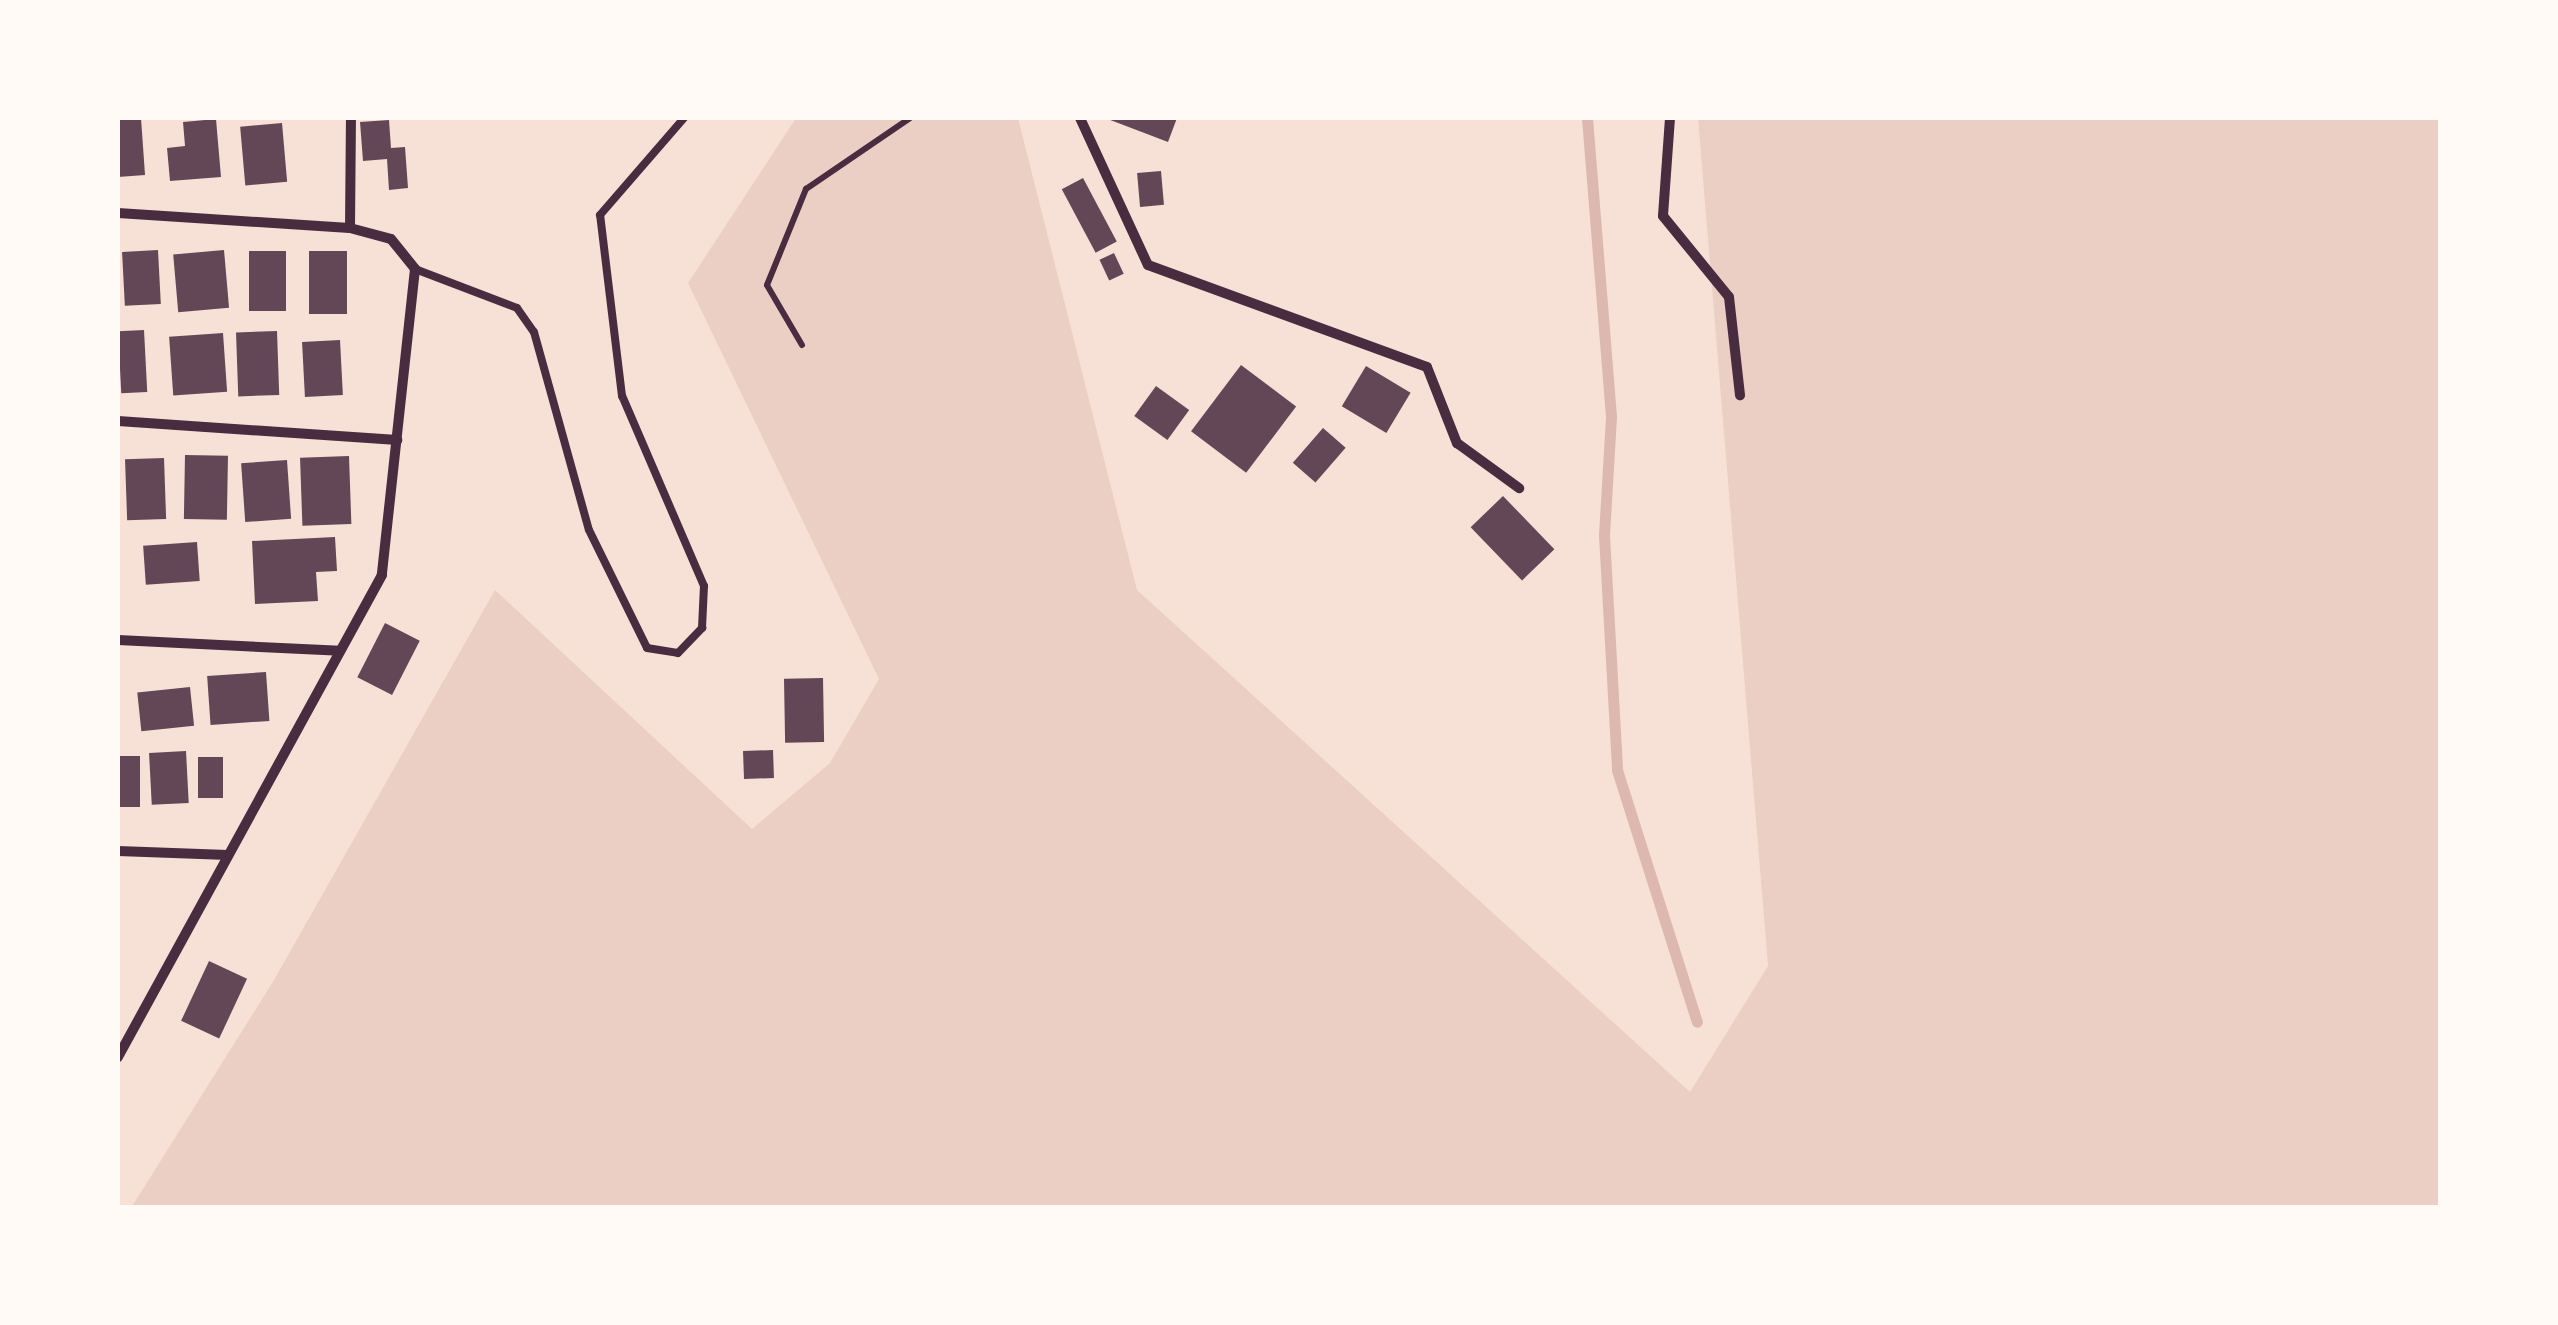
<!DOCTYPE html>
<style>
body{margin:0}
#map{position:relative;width:2558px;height:1325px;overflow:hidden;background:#f7e1d7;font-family:Arial,sans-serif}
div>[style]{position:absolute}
.green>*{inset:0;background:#ebcfc5}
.stream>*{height:11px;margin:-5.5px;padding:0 5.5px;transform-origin:5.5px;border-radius:5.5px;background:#dcb8b0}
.building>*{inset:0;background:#644757;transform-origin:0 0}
.path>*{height:6px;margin:-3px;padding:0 3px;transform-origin:3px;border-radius:3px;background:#4a2c40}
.service>*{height:8px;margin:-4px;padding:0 4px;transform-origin:4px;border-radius:4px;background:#4a2c40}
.minor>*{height:10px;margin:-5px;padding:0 5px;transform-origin:5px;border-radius:5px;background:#4a2c40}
span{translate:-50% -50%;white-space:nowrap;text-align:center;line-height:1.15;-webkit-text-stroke:8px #fffaf5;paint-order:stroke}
.frame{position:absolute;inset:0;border:120px solid #fffaf5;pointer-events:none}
</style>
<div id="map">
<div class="green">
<div style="clip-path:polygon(796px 118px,1018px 118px,1137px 590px,1690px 1092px,1768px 966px,1698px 118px,2440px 118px,2440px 1207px,131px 1208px,274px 980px,495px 590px,752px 829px,830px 763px,879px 679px,688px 283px)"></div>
</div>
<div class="stream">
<div style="left:1587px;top:118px;width:300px;rotate:85.4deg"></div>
<div style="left:1611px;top:417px;width:118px;rotate:93.4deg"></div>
<div style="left:1604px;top:535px;width:235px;rotate:86.8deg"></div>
<div style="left:1617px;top:770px;width:264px;rotate:72.4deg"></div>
</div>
<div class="building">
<div style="clip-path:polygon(118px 118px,141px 118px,145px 175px,118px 177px)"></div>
<div style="clip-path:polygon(1105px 118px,1177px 118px,1168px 142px)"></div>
<div style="clip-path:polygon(216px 119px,221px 177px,170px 181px,167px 148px,185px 146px,183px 122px)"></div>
<div style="clip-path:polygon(389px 120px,391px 148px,405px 147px,408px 188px,389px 190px,387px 159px,363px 161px,360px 122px)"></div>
<div style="left:282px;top:123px;width:59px;height:42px;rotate:85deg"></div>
<div style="left:1161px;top:171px;width:34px;height:24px;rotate:85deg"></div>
<div style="left:1083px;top:178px;width:72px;height:24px;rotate:62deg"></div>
<div style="left:158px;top:250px;width:54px;height:36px;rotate:87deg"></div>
<div style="left:224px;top:250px;width:58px;height:51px;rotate:85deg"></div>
<div style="left:249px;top:251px;width:37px;height:60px"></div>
<div style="left:347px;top:251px;width:63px;height:38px;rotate:90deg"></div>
<div style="left:1114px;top:253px;width:23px;height:16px;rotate:65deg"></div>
<div style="left:144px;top:330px;width:62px;height:26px;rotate:87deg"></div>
<div style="left:277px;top:331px;width:64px;height:41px;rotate:88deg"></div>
<div style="left:223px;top:333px;width:59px;height:54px;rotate:86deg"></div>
<div style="left:340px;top:340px;width:55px;height:38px;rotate:87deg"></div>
<div style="left:1241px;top:365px;width:69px;height:83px;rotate:37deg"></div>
<div style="left:1366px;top:366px;width:52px;height:47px;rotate:31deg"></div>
<div style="left:1156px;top:386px;width:41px;height:37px;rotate:36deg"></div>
<div style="left:1323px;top:428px;width:30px;height:46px;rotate:41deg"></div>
<div style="left:185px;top:455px;width:43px;height:64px;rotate:1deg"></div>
<div style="left:349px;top:456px;width:68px;height:49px;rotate:88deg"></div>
<div style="left:164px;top:458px;width:61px;height:39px;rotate:88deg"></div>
<div style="left:287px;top:460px;width:59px;height:46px;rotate:86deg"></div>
<div style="left:1503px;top:496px;width:74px;height:45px;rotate:46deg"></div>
<div style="clip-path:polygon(335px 537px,337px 571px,316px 572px,318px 601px,255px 604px,252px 541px)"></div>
<div style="left:197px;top:542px;width:39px;height:54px;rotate:86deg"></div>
<div style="left:385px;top:623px;width:39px;height:61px;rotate:27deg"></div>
<div style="left:266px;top:672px;width:49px;height:59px;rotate:86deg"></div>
<div style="left:823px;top:678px;width:64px;height:39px;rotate:89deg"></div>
<div style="left:190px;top:687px;width:39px;height:53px;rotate:84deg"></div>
<div style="left:773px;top:750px;width:28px;height:30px;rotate:88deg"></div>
<div style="left:186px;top:751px;width:52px;height:37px;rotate:87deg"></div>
<div style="left:118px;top:756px;width:22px;height:51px"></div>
<div style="left:198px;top:757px;width:25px;height:41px"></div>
<div style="left:209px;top:961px;width:42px;height:66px;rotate:25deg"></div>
</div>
<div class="path">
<div style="left:802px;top:345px;width:69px;rotate:-120.3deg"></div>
<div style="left:767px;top:285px;width:104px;rotate:-67.9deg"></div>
<div style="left:806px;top:189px;width:126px;rotate:-34.3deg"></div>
</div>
<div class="service">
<div style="left:415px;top:269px;width:109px;rotate:20.9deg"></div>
<div style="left:517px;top:308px;width:29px;rotate:55deg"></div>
<div style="left:534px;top:332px;width:205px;rotate:74.5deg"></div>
<div style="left:589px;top:530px;width:131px;rotate:63.8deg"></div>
<div style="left:647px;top:648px;width:31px;rotate:9deg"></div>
<div style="left:678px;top:653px;width:35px;rotate:-46deg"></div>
<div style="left:702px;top:628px;width:42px;rotate:-87.3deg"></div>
<div style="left:704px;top:586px;width:207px;rotate:-113.3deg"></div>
<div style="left:622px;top:396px;width:182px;rotate:-96.9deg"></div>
<div style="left:600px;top:215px;width:128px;rotate:-49.1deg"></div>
</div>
<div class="minor">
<div style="left:1080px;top:118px;width:162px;rotate:65.2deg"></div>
<div style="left:1148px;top:265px;width:297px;rotate:20.1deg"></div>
<div style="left:1427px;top:367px;width:82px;rotate:68.5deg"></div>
<div style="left:1457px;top:443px;width:77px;rotate:36deg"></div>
<div style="left:1670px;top:118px;width:98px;rotate:94.1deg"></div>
<div style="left:1663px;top:216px;width:104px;rotate:50.8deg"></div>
<div style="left:1729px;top:297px;width:99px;rotate:83.6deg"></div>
<div style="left:118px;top:213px;width:232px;rotate:3.7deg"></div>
<div style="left:350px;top:228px;width:42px;rotate:15deg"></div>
<div style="left:391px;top:239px;width:38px;rotate:51deg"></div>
<div style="left:415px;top:269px;width:308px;rotate:96.2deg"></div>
<div style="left:382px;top:575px;width:550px;rotate:118.71deg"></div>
<div style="left:350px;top:228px;width:110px;rotate:-89.5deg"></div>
<div style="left:118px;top:421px;width:280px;rotate:3.9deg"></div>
<div style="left:118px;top:640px;width:222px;rotate:2.8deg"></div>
<div style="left:118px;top:851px;width:110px;rotate:2.1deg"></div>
</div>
<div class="frame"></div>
</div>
